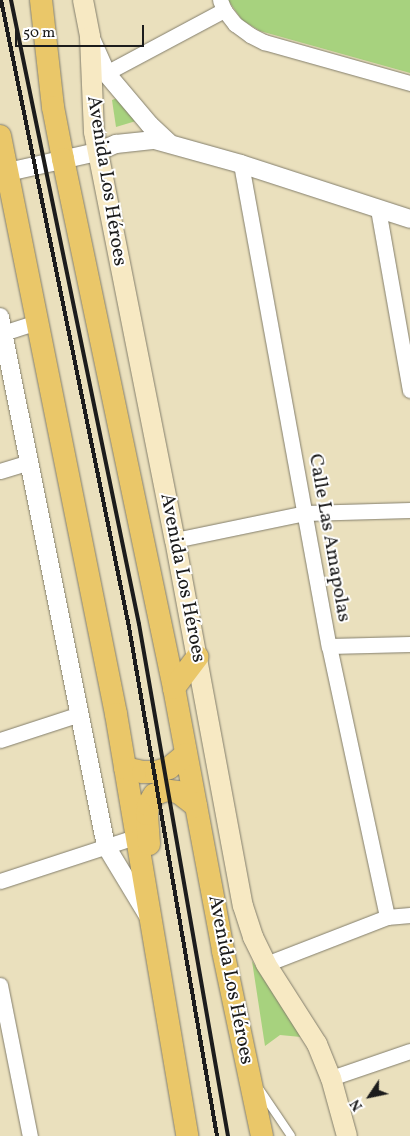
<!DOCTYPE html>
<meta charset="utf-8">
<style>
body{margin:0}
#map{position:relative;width:410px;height:1136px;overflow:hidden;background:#eae0bd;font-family:Vollkorn,serif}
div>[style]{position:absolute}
.green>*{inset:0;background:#a7d27e}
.roads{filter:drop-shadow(0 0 1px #837e6c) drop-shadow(0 0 1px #837e6c)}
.service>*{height:8px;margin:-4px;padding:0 4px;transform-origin:4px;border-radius:4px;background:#fff}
.minor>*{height:15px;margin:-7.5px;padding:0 7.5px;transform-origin:7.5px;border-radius:7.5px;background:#fff}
.tertiary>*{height:18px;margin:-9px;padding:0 9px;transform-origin:9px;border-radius:9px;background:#fff}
.secondary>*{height:20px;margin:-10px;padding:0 10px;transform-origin:10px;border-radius:10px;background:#f7e9c3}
.primary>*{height:22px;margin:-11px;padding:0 11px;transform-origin:11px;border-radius:11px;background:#eac769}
.rail>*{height:4px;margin:-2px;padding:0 2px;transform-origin:2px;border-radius:2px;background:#1c1c1c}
span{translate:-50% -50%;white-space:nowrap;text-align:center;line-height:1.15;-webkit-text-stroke:4px #fff;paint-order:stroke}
.street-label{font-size:20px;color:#1c1c1c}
.north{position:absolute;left:345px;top:1071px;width:50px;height:50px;-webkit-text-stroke:4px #fff;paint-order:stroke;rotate:236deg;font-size:14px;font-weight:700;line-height:20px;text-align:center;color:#1c1c1c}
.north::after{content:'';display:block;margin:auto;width:18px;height:22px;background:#1c1c1c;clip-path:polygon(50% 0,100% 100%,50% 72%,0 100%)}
.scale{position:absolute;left:15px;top:25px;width:129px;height:22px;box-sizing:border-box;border:2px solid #1c1c1c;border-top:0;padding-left:6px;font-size:15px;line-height:18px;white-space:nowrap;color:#1c1c1c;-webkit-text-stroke:4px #fff;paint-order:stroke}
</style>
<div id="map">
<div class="green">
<div style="clip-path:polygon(228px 0,410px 0,410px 73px,260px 31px,242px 20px)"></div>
<div style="clip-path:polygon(117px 98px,136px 121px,116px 127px,112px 100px)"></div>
<div style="clip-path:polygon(252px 961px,301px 1037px,280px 1035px,265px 1046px)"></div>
</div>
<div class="roads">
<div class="service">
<div style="left:260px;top:1090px;width:55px;rotate:56deg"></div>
</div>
<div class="minor">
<div style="left:220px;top:0;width:11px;rotate:68deg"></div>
<div style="left:224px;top:10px;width:18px;rotate:52deg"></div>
<div style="left:235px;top:24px;width:19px;rotate:36deg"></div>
<div style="left:250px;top:35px;width:16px;rotate:27deg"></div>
<div style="left:264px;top:42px;width:152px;rotate:15.7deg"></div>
<div style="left:106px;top:73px;width:134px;rotate:-28.1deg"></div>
<div style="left:241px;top:164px;width:490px;rotate:79.7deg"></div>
<div style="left:329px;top:646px;width:277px;rotate:77.9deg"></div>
<div style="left:378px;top:209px;width:184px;rotate:80deg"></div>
<div style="left:0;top:334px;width:40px;rotate:-18deg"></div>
<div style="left:0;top:471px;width:30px;rotate:-17deg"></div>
<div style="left:175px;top:540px;width:133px;rotate:-11.7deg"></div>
<div style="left:305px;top:513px;width:105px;rotate:-1.6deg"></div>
<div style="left:329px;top:646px;width:81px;rotate:-1.4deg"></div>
<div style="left:0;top:740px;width:84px;rotate:-18deg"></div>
<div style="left:0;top:881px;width:142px;rotate:-18.1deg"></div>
<div style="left:266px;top:964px;width:130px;rotate:-21.2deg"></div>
<div style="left:387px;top:917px;width:23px;rotate:-5deg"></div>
<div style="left:0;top:985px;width:154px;rotate:78.8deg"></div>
<div style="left:331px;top:1078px;width:83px;rotate:-18.9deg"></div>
</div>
<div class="tertiary">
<div style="left:92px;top:41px;width:35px;rotate:66deg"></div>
<div style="left:106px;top:73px;width:68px;rotate:49.8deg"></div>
<div style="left:150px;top:125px;width:26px;rotate:43deg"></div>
<div style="left:8px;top:172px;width:91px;rotate:-12.7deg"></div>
<div style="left:97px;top:152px;width:21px;rotate:-23deg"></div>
<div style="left:116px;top:144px;width:39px;rotate:-6deg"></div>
<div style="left:155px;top:140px;width:89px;rotate:15.6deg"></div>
<div style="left:241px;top:164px;width:178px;rotate:18deg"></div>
<div style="left:0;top:317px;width:540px;rotate:78.67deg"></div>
<div style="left:106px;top:846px;width:79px;rotate:58.9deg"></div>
</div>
<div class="secondary">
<div style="left:83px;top:0;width:38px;rotate:79deg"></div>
<div style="left:90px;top:37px;width:95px;rotate:87.6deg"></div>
<div style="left:94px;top:132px;width:416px;rotate:78.8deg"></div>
<div style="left:175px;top:540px;width:372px;rotate:79.5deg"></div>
<div style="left:243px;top:906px;width:33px;rotate:72deg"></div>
<div style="left:253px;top:937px;width:30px;rotate:64deg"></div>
<div style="left:266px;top:964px;width:95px;rotate:57.5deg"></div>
<div style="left:317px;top:1044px;width:37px;rotate:68deg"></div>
<div style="left:331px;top:1078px;width:60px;rotate:74.6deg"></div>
</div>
<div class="primary">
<div style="left:41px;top:0;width:108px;rotate:83.6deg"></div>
<div style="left:53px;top:107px;width:53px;rotate:79.1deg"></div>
<div style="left:63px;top:159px;width:541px;rotate:78.15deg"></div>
<div style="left:174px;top:688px;width:268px;rotate:79.4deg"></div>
<div style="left:223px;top:951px;width:189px;rotate:78.1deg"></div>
<div style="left:0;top:136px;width:590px;rotate:78.65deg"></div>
<div style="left:116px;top:714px;width:428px;rotate:80.4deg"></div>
<div style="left:174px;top:688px;width:39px;rotate:-53deg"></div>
<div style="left:125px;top:768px;width:18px;rotate:13deg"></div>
<div style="left:143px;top:772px;width:13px"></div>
<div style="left:156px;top:772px;width:14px;rotate:-17deg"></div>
<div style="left:169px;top:768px;width:22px;rotate:-39deg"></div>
<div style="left:149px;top:844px;width:30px;rotate:-94deg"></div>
<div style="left:147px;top:814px;width:9px;rotate:-84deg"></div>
<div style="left:148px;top:805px;width:12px;rotate:-59deg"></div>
<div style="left:154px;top:795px;width:12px;rotate:-24deg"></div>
<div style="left:165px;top:790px;width:13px;rotate:9deg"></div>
<div style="left:178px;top:792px;width:23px;rotate:38deg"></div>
</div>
</div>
<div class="rail">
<div style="left:1px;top:0;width:640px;rotate:78.46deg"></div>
<div style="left:129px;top:627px;width:517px;rotate:80.19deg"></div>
<div style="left:11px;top:0;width:637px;rotate:78.41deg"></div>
<div style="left:139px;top:624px;width:520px;rotate:80.14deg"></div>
</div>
<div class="street-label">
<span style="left:106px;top:181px;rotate:81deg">Avenida Los Héroes</span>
<span style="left:329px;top:538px;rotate:80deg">Calle Las Amapolas</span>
<span style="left:182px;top:578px;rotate:79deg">Avenida Los Héroes</span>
<span style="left:230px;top:980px;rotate:79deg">Avenida Los Héroes</span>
</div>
<div class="north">N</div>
<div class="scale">50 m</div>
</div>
